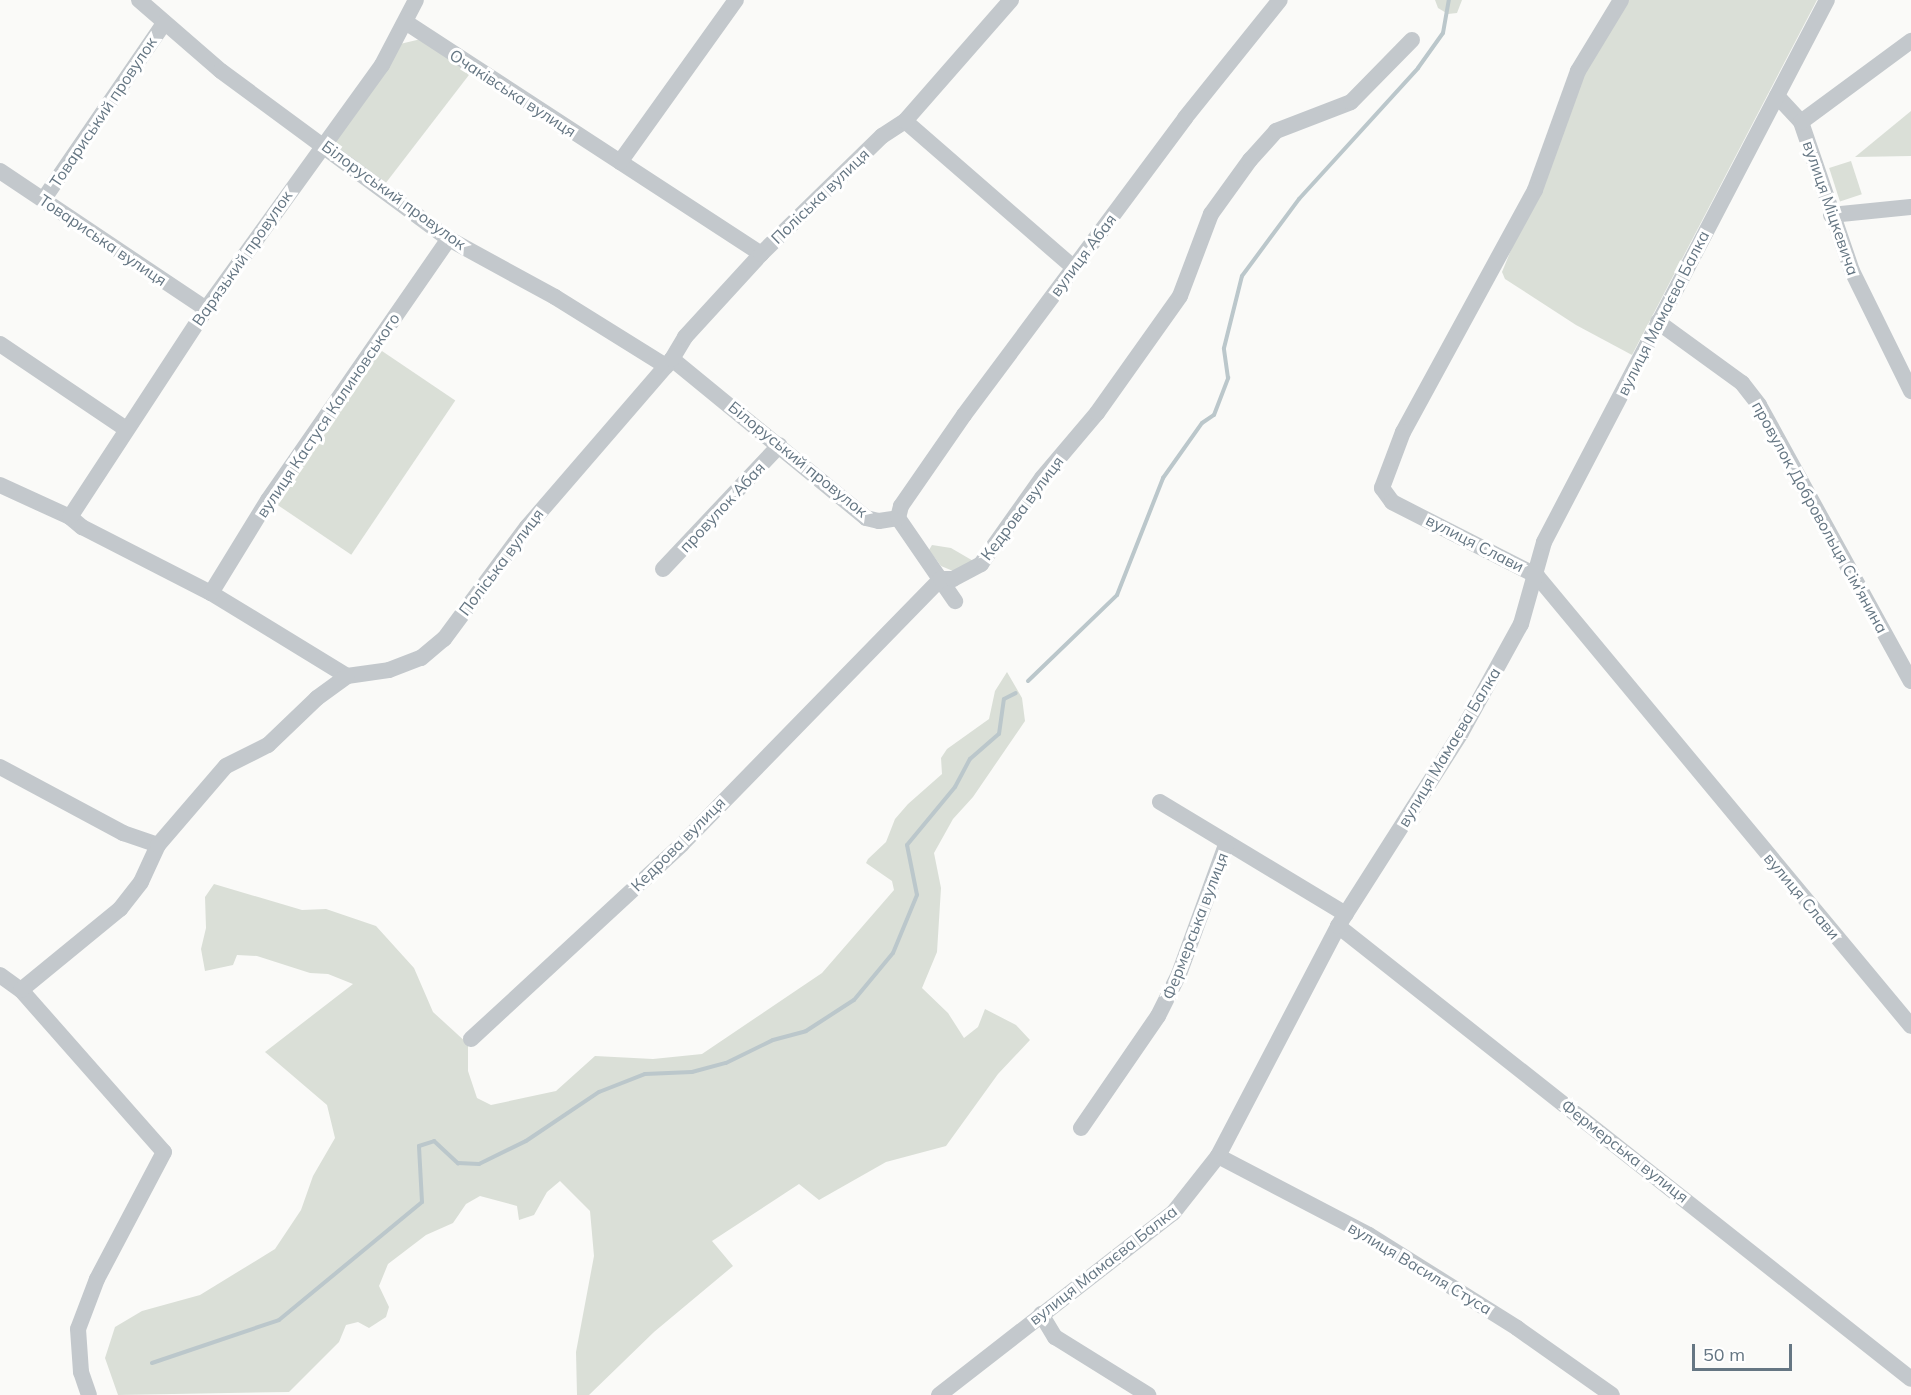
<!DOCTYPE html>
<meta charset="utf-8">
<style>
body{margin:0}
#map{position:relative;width:1911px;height:1395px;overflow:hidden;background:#fafaf8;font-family:Mulish,sans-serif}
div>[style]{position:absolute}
.green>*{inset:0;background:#dadfd7;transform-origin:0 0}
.stream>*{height:4px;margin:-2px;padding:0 2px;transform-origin:2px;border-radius:2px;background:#bbc7cb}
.minor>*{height:16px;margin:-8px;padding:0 8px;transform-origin:8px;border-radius:8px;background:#c3c8cc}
span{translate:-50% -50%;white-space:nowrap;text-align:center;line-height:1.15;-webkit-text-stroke:6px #fff;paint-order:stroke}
.street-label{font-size:16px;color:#657683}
.scale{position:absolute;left:1692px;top:1344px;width:100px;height:27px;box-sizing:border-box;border:3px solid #657683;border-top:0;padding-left:8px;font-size:18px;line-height:21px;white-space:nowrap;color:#657683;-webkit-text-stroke:4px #fff;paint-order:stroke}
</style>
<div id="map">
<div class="green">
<div style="clip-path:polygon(1435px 0,1462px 0,1457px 13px,1448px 14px,1438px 8px)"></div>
<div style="clip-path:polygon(1629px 0,1817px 0,1632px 355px,1576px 325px,1505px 279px,1502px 272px,1583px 73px)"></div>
<div style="clip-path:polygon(421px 39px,472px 71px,385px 184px,333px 144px,400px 44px)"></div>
<div style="clip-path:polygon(1911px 111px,1911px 156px,1855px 157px)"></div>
<div style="left:1851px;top:161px;width:35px;height:23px;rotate:72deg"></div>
<div style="left:379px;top:349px;width:92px;height:186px;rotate:34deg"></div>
<div style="clip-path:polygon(932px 545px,951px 548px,975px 562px,953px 571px,941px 566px,929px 550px)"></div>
<div style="clip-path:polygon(1007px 672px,1022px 698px,1025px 721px,973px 797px,953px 819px,934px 853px,941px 888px,937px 952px,922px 988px,948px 1013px,964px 1038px,978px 1027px,985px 1009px,1016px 1025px,1030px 1040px,998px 1074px,946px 1146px,886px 1162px,819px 1200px,799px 1184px,712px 1241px,733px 1266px,654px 1332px,589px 1395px,577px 1395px,576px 1352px,594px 1256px,590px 1211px,560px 1181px,547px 1192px,534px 1215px,519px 1220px,517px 1206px,480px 1196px,466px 1204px,453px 1223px,426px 1235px,388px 1264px,379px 1286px,389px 1307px,386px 1317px,369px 1328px,358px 1322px,346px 1325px,339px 1342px,289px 1392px,118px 1395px,105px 1358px,115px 1327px,142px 1311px,200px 1295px,275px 1249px,301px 1210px,313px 1176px,335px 1138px,327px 1105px,265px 1052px,353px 984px,328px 974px,310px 973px,257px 956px,237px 955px,233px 965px,205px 971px,201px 949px,206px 928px,205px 897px,214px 884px,302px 910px,326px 909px,376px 926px,414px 968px,433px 1012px,468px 1044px,468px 1071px,477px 1098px,491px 1105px,556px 1091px,595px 1056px,653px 1059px,702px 1054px,822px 973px,894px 890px,892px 881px,866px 863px,868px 859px,886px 842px,895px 819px,908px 804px,942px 774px,941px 758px,947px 749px,989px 719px,995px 691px)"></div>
</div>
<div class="stream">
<div style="left:1028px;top:681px;width:124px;rotate:-44deg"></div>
<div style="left:1117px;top:595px;width:126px;rotate:-68.5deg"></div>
<div style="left:1163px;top:478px;width:67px;rotate:-54.7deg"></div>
<div style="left:1202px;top:423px;width:14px;rotate:-34deg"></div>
<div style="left:1214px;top:415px;width:40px;rotate:-69deg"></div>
<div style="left:1228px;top:378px;width:30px;rotate:-98deg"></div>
<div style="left:1224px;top:348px;width:74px;rotate:-76deg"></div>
<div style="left:1242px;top:276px;width:96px;rotate:-53.5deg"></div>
<div style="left:1299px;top:199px;width:177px;rotate:-47.7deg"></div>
<div style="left:1418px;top:68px;width:43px;rotate:-54.5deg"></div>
<div style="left:1443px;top:33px;width:34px;rotate:-80deg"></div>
<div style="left:152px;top:1363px;width:134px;rotate:-18.7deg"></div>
<div style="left:279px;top:1320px;width:185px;rotate:-39.5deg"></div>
<div style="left:422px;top:1202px;width:56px;rotate:-93.1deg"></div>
<div style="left:419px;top:1146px;width:16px;rotate:-18deg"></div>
<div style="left:434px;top:1141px;width:33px;rotate:43deg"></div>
<div style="left:458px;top:1163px;width:21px;rotate:3deg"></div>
<div style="left:479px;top:1164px;width:52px;rotate:-26.1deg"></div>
<div style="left:526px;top:1141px;width:88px;rotate:-33.9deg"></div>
<div style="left:599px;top:1092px;width:49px;rotate:-21.4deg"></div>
<div style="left:645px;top:1074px;width:47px;rotate:-2.4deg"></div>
<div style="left:692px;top:1072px;width:35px;rotate:-15deg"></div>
<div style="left:726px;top:1063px;width:52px;rotate:-26.1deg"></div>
<div style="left:773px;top:1040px;width:34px;rotate:-15deg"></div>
<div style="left:806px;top:1031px;width:57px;rotate:-32.9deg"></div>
<div style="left:854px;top:1000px;width:61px;rotate:-50.3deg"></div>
<div style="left:893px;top:953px;width:63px;rotate:-67.5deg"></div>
<div style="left:917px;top:895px;width:51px;rotate:-101.3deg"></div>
<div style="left:907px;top:845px;width:75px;rotate:-50.4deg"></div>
<div style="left:955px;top:787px;width:32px;rotate:-62deg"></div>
<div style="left:970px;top:759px;width:38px;rotate:-41deg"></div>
<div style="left:999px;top:734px;width:35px;rotate:-82deg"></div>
<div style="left:1004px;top:699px;width:13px;rotate:-27deg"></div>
</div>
<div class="minor">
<div style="left:139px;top:0;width:108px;rotate:40.9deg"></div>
<div style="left:221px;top:71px;width:283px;rotate:36.4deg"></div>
<div style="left:449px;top:239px;width:121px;rotate:28.7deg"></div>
<div style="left:555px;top:297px;width:131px;rotate:31.9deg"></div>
<div style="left:1621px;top:0;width:83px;rotate:121.2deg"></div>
<div style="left:1578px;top:71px;width:127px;rotate:109.9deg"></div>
<div style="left:1535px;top:190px;width:276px;rotate:118.6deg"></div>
<div style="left:1403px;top:432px;width:60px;rotate:110.6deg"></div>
<div style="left:1382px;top:488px;width:17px;rotate:54deg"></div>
<div style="left:1392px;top:502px;width:163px;rotate:27deg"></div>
<div style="left:1537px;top:576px;width:585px;rotate:50.27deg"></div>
<div style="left:407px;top:23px;width:423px;rotate:33.1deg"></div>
<div style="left:1777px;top:96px;width:35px;rotate:47deg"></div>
<div style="left:1801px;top:122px;width:157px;rotate:71.1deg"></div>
<div style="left:1852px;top:271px;width:134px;rotate:63.8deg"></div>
<div style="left:905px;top:121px;width:223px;rotate:41deg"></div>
<div style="left:1801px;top:122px;width:137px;rotate:-36.4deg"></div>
<div style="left:620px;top:162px;width:199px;rotate:-54.4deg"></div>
<div style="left:0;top:171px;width:248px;rotate:33.8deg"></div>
<div style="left:43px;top:200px;width:214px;rotate:-55.6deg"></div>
<div style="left:1831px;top:215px;width:80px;rotate:-5.7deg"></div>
<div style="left:1658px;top:322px;width:104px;rotate:36deg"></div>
<div style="left:1742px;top:383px;width:28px;rotate:52deg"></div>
<div style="left:1759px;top:405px;width:315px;rotate:61.2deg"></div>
<div style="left:0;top:344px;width:152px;rotate:34deg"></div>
<div style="left:672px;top:359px;width:251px;rotate:39.3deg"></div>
<div style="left:866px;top:518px;width:13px;rotate:13deg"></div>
<div style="left:879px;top:521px;width:19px;rotate:-9deg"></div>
<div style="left:898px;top:518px;width:101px;rotate:55.5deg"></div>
<div style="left:0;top:485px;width:77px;rotate:24.6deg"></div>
<div style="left:70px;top:517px;width:16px;rotate:40deg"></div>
<div style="left:82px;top:527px;width:145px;rotate:27.1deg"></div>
<div style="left:211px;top:593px;width:159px;rotate:31.4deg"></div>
<div style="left:347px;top:676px;width:42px;rotate:-8.1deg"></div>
<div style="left:389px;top:670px;width:34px;rotate:-21deg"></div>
<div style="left:421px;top:658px;width:30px;rotate:-40deg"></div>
<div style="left:444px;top:639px;width:139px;rotate:-53.5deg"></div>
<div style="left:527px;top:527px;width:222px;rotate:-49.2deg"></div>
<div style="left:672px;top:359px;width:26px;rotate:-59deg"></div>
<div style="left:685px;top:337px;width:113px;rotate:-47.5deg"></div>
<div style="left:761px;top:254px;width:169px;rotate:-44.3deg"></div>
<div style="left:882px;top:136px;width:27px;rotate:-33deg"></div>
<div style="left:905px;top:121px;width:161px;rotate:-48.8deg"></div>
<div style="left:70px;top:517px;width:249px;rotate:-56.8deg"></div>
<div style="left:206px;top:309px;width:301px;rotate:-54.2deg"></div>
<div style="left:382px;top:65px;width:73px;rotate:-62.4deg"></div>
<div style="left:898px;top:518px;width:12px;rotate:-76deg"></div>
<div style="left:901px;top:506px;width:111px;rotate:-55.3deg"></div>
<div style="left:964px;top:415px;width:370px;rotate:-53.3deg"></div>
<div style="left:1185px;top:118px;width:151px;rotate:-51.2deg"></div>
<div style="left:663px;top:569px;width:170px;rotate:-46.7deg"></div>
<div style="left:211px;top:593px;width:109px;rotate:-58.5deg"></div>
<div style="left:268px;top:500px;width:318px;rotate:-55.3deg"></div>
<div style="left:0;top:767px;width:140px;rotate:28.2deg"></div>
<div style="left:123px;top:833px;width:37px;rotate:19deg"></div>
<div style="left:1160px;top:802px;width:217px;rotate:31.1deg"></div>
<div style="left:1338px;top:926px;width:730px;rotate:38.33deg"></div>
<div style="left:0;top:975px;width:26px;rotate:36deg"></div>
<div style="left:21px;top:990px;width:216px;rotate:48.6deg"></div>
<div style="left:164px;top:1152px;width:144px;rotate:117.8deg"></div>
<div style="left:97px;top:1279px;width:53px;rotate:110.8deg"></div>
<div style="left:78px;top:1329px;width:43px;rotate:86deg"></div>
<div style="left:81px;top:1372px;width:24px;rotate:71deg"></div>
<div style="left:21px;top:990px;width:128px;rotate:-39.3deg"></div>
<div style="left:120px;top:909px;width:34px;rotate:-52deg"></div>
<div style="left:141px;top:882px;width:41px;rotate:-65.3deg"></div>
<div style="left:158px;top:845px;width:104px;rotate:-49.3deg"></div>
<div style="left:226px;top:766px;width:47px;rotate:-26.6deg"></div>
<div style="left:268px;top:745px;width:68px;rotate:-43.8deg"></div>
<div style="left:317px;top:698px;width:37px;rotate:-36deg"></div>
<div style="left:471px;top:1039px;width:287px;rotate:-42.7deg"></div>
<div style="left:682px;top:844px;width:371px;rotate:-45.7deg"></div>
<div style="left:941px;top:579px;width:12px"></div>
<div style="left:953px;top:579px;width:32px;rotate:-28deg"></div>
<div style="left:981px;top:564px;width:105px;rotate:-54.7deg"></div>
<div style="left:1042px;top:478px;width:85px;rotate:-49.8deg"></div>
<div style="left:1097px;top:413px;width:143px;rotate:-54.6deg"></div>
<div style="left:1180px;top:296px;width:88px;rotate:-69.3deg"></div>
<div style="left:1211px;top:214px;width:67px;rotate:-54.2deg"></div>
<div style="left:1250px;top:160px;width:39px;rotate:-48deg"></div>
<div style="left:1276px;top:131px;width:80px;rotate:-21.1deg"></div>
<div style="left:1351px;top:102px;width:87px;rotate:-45.5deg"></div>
<div style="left:1081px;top:1128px;width:136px;rotate:-55.5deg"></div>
<div style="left:1158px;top:1016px;width:47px;rotate:-63.4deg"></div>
<div style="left:1179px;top:974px;width:140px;rotate:-70deg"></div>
<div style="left:1218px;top:1156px;width:170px;rotate:27.6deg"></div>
<div style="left:1369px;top:1235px;width:175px;rotate:32.1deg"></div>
<div style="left:1517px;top:1328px;width:116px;rotate:35.2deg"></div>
<div style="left:1041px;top:1314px;width:27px;rotate:59deg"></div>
<div style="left:1055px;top:1337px;width:110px;rotate:31.9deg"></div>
<div style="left:939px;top:1395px;width:296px;rotate:-37.9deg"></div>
<div style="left:1173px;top:1213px;width:73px;rotate:-51.7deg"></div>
<div style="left:1218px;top:1156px;width:259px;rotate:-62.4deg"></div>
<div style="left:1338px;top:926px;width:229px;rotate:-57.5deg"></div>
<div style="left:1461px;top:733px;width:124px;rotate:-61.2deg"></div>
<div style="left:1521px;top:624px;width:85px;rotate:-74.3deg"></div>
<div style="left:1544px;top:542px;width:611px;rotate:-62.43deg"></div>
</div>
<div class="street-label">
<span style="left:513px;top:93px;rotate:33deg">Очаківська вулиця</span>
<span style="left:103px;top:112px;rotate:-56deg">Товариський провулок</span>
<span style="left:394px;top:195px;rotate:36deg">Білоруський провулок</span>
<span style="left:820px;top:196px;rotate:-44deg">Поліська вулиця</span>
<span style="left:1831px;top:208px;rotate:71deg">вулиця Міцкевича</span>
<span style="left:103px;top:240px;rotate:34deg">Товариська вулиця</span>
<span style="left:1083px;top:255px;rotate:-53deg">вулиця Абая</span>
<span style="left:242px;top:258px;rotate:-55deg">Варязький провулок</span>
<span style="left:1663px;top:313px;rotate:-63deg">вулиця Мамаєва Балка</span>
<span style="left:328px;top:415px;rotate:-56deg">вулиця Кастуся Калиновського</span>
<span style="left:798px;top:459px;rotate:39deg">Білоруський провулок</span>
<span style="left:722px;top:507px;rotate:-47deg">провулок Абая</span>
<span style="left:1022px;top:508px;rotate:-53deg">Кедрова вулиця</span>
<span style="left:1820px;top:517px;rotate:61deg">провулок Добровольця Сім'янина</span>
<span style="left:1475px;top:543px;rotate:27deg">вулиця Слави</span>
<span style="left:501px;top:562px;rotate:-53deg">Поліська вулиця</span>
<span style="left:1449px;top:747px;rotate:-59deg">вулиця Мамаєва Балка</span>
<span style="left:678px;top:844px;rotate:-45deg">Кедрова вулиця</span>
<span style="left:1802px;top:896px;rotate:50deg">вулиця Слави</span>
<span style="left:1195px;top:926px;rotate:-69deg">Фермерська вулиця</span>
<span style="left:1625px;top:1151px;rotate:38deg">Фермерська вулиця</span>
<span style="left:1103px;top:1265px;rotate:-38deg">вулиця Мамаєва Балка</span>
<span style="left:1420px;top:1268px;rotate:31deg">вулиця Василя Стуса</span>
</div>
<div class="scale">50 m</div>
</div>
